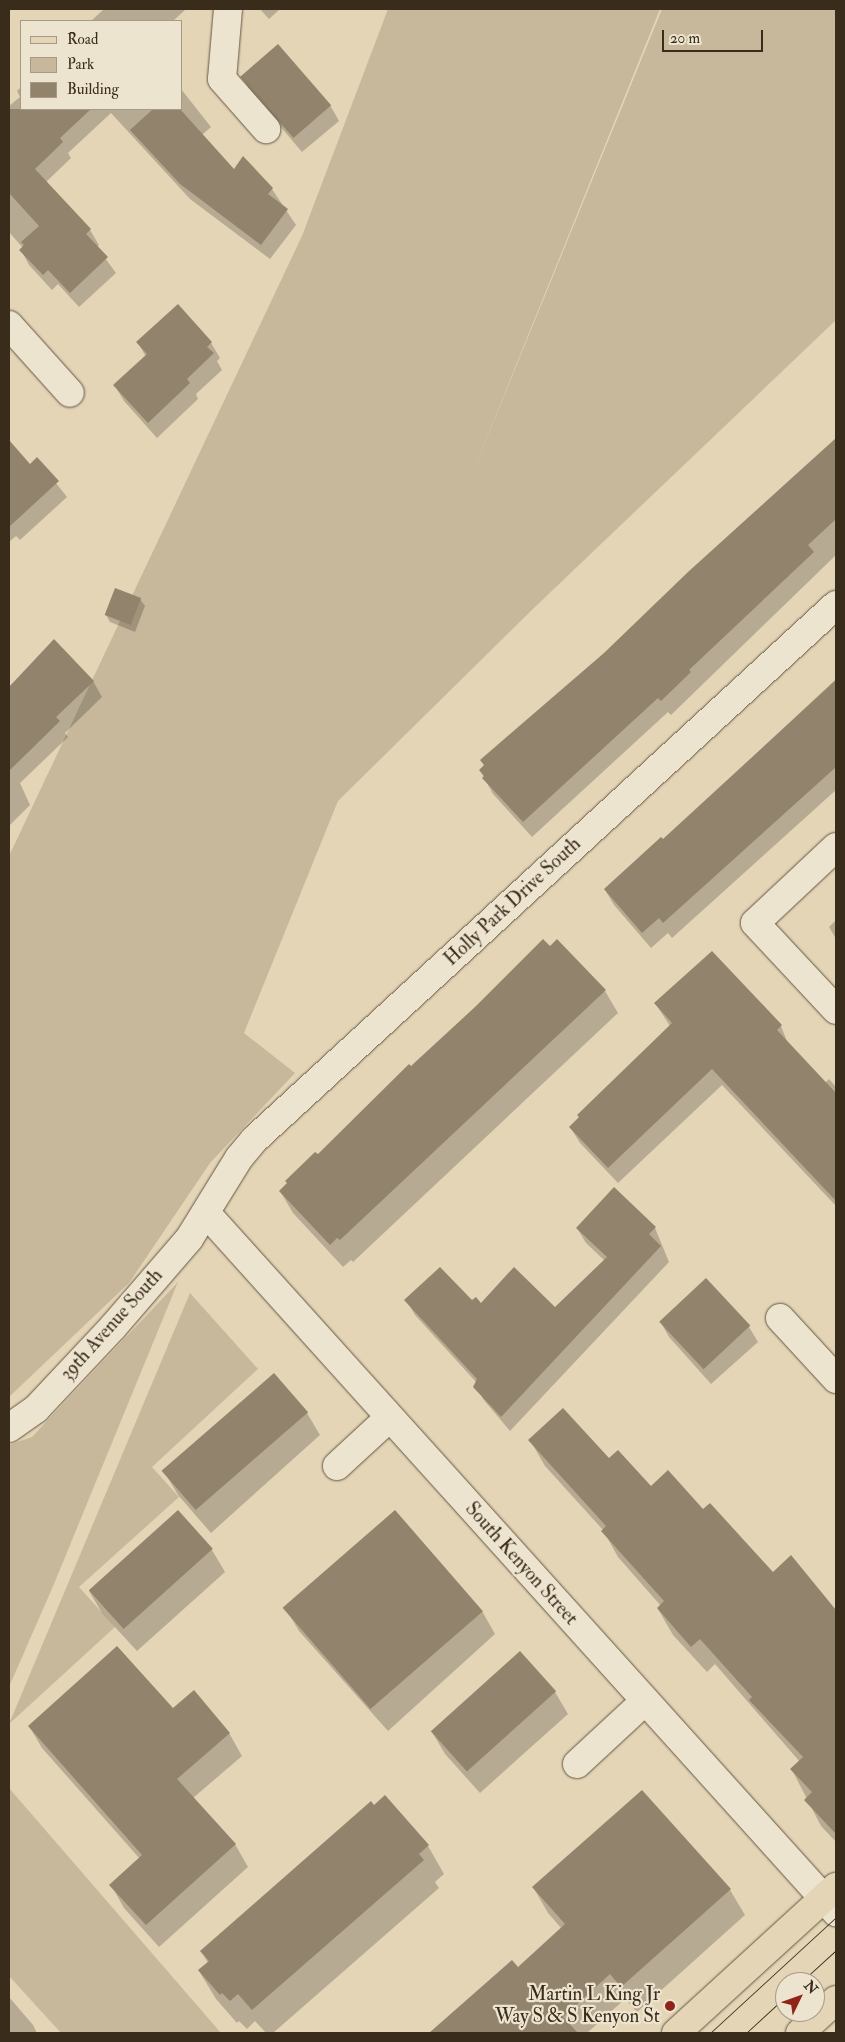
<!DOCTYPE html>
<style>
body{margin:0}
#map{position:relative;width:845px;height:2042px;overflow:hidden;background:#e4d5b7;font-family:"IM FELL Double Pica",serif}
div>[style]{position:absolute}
.green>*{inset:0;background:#c7b89c}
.shadow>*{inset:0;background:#0003}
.building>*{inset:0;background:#92846c;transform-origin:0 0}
.roads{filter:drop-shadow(0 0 1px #645642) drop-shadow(0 0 1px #645642)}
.minor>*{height:28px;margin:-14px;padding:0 14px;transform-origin:14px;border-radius:14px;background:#ede4d0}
.major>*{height:28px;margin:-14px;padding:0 14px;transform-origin:14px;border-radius:14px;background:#e4d5b7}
.tram>*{height:1px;margin:-0.5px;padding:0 0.5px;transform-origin:0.5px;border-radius:0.5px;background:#3a2c1b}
.dots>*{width:14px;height:14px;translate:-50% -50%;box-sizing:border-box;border:2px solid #ede4d0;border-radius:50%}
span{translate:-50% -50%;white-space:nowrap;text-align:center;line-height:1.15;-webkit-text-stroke:4.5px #ede4d0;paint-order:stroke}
.street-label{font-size:19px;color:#3a2c1b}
.poi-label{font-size:19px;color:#3a2c1b}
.right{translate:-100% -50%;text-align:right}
.frame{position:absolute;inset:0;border:10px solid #3a2c1b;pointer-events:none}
.legend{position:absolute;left:20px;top:20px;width:162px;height:90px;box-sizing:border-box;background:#ede4d0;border:1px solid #a59a88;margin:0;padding:6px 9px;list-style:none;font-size:15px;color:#3a2c1b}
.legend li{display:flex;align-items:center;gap:10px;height:25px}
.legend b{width:25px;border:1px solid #a59a88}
.north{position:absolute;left:775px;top:1972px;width:50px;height:50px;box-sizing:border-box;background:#ede4d0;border:1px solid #a59a88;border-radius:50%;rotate:48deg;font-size:14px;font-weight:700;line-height:20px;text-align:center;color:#3a2c1b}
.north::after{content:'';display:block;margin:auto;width:18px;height:22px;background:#8f2418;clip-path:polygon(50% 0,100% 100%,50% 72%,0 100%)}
.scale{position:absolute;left:662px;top:30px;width:101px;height:22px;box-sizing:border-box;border:2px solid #3a2c1b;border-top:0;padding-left:6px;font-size:15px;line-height:18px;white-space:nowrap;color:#3a2c1b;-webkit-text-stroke:4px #ede4d0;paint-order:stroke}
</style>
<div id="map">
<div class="green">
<div style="clip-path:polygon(388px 9px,660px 9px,466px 489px,662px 9px,836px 9px,836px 320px,536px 606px,338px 801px,244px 1033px,295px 1073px,210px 1163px,129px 1283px,9px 1397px,9px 856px,302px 236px)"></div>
<div style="clip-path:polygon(178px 1282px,54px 1584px,9px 1687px,9px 1445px,32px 1437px)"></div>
<div style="clip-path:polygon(190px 1293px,258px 1369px,152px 1467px,179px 1497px,79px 1587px,115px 1627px,9px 1724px)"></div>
<div style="clip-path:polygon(9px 1788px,221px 2033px,61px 2033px,9px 1976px)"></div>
</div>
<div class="shadow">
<div style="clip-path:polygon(104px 9px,184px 9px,185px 10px,173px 21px,91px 21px)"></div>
<div style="clip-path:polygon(260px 9px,280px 9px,269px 19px)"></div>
<div style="clip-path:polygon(242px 76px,330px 105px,339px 121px,302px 152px,251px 92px)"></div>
<div style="clip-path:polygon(21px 87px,21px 109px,181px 109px,181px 89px,211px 127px,202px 135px,234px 171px,272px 189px,296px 225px,270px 259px,190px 199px,111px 113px,68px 153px,71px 158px,46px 182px,90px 230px,99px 245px,97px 247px,116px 273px,79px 307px,58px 284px,52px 290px,29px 265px,21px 250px,23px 248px,9px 232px,9px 106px,20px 97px,17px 91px)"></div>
<div style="clip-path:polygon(178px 306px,211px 343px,220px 358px,217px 361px,222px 370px,196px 394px,198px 399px,157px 438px,124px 401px,115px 386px,146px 357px,138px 343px)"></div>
<div style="clip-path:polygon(826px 449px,836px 461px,836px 555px,671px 715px,668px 712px,532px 837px,493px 794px,480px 770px)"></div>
<div style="clip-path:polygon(9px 455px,14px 461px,30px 465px,37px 459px,67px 497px,20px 540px,16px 536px,9px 542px)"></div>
<div style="clip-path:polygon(140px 599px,145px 606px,135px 632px,110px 622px,106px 615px)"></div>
<div style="clip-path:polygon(54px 641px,93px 681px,102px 697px,65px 733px,68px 737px,20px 783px,30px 805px,9px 826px,9px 687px)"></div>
<div style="clip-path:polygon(836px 679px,836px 790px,672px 938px,668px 933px,651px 948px,614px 905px,605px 890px,663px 841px)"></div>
<div style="clip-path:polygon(836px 920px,836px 939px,829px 927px)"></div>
<div style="clip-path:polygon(605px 991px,618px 1013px,353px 1262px,351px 1260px,343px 1267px,293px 1213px,280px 1191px,411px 1068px)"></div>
<div style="clip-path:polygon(655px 1003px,781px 1026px,788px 1044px,825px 1083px,829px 1079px,836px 1087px,836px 1206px,722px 1085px,618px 1183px,580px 1143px,570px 1127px,670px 1026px)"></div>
<div style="clip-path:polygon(577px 1228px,655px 1228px,669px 1262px,510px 1431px,483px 1399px,476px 1382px,415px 1315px,406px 1300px,555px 1309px,605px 1261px,586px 1243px)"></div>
<div style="clip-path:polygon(660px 1321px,749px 1327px,758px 1342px,711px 1384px,669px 1337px)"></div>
<div style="clip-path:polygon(274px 1375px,307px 1413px,320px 1435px,211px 1533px,178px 1495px,165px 1473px)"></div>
<div style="clip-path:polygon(530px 1440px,609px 1460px,651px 1487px,703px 1511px,772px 1574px,830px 1606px,836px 1616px,836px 1842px,821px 1826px,792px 1770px,800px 1762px,715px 1664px,707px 1672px,673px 1635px,658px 1609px,661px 1606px,618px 1557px,603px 1530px,545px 1466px)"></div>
<div style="clip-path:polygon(177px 1512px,212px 1550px,225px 1572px,137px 1651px,102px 1613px,89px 1591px)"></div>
<div style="clip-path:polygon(286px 1609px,482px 1611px,495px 1634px,388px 1731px,299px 1631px)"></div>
<div style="clip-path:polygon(520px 1653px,555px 1692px,568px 1714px,480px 1793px,445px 1754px,432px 1732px)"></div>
<div style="clip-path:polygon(173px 1710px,229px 1733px,242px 1756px,193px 1798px,235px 1844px,248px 1867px,159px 1947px,124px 1908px,111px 1885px,140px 1859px,42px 1748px,29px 1726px)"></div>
<div style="clip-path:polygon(374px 1806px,428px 1846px,444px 1874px,435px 1882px,439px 1888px,273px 2033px,266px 2033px,255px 2021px,247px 2029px,239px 2021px,237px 2023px,216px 1999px,199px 1971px,208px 1963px,201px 1951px)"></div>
<div style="clip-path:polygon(533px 1887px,730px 1890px,745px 1915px,637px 2012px,625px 1999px,587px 2033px,431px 2033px,512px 1961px,518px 1968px,562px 1929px,548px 1913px)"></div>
<div style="clip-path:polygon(9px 1997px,33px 2025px,37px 2033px,9px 2033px)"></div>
</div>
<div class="building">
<div style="left:278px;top:44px;width:81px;height:50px;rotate:49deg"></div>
<div style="clip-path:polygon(9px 109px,91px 109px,60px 138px,63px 142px,35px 169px,91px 229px,86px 234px,108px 257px,70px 293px,48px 270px,43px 275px,19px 250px,24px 245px,21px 242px,39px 226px,9px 193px)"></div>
<div style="clip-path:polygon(153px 109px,180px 109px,234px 169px,243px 156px,273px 188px,268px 194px,288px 209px,261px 245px,180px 184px,130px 130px)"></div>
<div style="clip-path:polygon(178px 304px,212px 342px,207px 347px,214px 353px,187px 379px,190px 383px,148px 423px,113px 385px,147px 354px,136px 342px)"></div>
<div style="clip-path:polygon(836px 438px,836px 519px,808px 545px,814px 552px,689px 670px,691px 672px,661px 701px,658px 698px,523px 822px,482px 778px,484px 776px,479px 770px,484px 765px,480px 760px,604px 653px,688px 572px)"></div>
<div style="clip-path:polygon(9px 440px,30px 464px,37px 457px,59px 481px,9px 527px)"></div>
<div style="left:115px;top:588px;width:28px;height:29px;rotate:21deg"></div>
<div style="clip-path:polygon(54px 639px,94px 681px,56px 717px,60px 721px,9px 771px,9px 687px)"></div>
<div style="clip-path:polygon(836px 680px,836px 767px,663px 923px,659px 918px,642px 933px,604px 889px,661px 837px,663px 839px)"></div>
<div style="clip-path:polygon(543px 939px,550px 946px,557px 939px,606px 990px,340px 1240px,337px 1238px,330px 1245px,279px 1191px,287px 1183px,285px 1181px,315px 1152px,318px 1154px,409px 1064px,411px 1066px,475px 1007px)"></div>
<div style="clip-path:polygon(712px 951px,782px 1025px,777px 1030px,836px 1093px,836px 1201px,712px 1069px,608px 1168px,569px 1127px,579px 1117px,577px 1115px,672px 1023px,654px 1003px)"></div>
<div style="clip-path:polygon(614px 1187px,656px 1227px,649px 1234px,661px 1246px,501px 1417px,473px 1387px,477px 1379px,404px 1300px,440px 1267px,472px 1300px,476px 1297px,481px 1303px,514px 1267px,555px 1307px,607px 1257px,576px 1228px)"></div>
<div style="left:706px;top:1278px;width:65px;height:64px;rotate:47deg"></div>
<div style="left:274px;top:1373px;width:52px;height:149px;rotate:49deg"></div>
<div style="clip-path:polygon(563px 1408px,609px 1458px,618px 1450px,651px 1486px,668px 1470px,703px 1509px,710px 1503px,773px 1572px,791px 1555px,836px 1610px,836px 1834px,804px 1800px,812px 1792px,790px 1769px,803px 1757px,749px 1700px,752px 1697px,700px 1639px,691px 1647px,657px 1608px,664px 1601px,601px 1531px,606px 1526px,528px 1440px)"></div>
<div style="left:178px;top:1510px;width:52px;height:120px;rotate:48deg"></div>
<div style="left:395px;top:1510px;width:134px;height:149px;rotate:49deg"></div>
<div style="clip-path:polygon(117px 1646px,173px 1708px,194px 1690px,230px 1733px,177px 1779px,236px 1844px,146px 1925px,109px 1885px,142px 1855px,28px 1726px)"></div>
<div style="left:520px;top:1651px;width:54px;height:120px;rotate:48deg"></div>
<div style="clip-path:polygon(642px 1790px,731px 1889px,621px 1987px,610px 1974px,563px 2017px,578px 2033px,429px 2033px,512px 1960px,518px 1967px,565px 1924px,532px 1887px)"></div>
<div style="clip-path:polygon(385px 1795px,429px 1845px,419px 1854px,424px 1860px,252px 2010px,238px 1994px,230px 2001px,222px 1993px,220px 1995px,198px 1970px,209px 1961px,200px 1951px,371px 1801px,374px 1805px)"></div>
</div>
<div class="roads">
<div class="minor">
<div style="left:228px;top:9px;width:70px;rotate:94.9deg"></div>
<div style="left:222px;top:79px;width:67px;rotate:48.7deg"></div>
<div style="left:9px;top:325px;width:91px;rotate:48.1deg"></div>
<div style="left:836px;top:847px;width:111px;rotate:136.8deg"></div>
<div style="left:755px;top:923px;width:119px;rotate:47deg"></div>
<div style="left:207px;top:1214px;width:940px;rotate:47.98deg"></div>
<div style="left:780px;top:1318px;width:83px;rotate:47.4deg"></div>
<div style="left:9px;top:1428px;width:33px;rotate:-35deg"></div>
<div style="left:36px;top:1409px;width:112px;rotate:-46.8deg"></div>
<div style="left:113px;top:1327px;width:116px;rotate:-49.2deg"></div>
<div style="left:189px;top:1239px;width:95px;rotate:-58.3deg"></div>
<div style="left:239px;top:1158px;width:25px;rotate:-50deg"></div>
<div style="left:255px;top:1139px;width:789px;rotate:-42.59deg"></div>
<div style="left:337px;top:1466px;width:71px;rotate:-42.7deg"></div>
<div style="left:577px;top:1764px;width:93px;rotate:-42.8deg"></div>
</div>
<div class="major">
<div style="left:676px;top:2033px;width:217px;rotate:-42.4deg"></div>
<div style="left:800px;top:2033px;width:49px;rotate:-42.5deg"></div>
</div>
</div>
<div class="tram">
<div style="left:801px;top:1982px;width:47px;rotate:-42.4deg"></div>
<div style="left:710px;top:2033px;width:171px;rotate:-42.6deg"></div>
<div style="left:746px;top:2033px;width:53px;rotate:-42.7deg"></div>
</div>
<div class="dots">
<div style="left:670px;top:2006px;background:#8f2418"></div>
</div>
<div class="street-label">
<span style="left:513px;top:902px;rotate:-43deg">Holly Park Drive South</span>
<span style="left:112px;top:1325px;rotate:-48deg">39th Avenue South</span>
<span style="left:521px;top:1564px;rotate:48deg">South Kenyon Street</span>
</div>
<div class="poi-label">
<span class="right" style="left:660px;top:2006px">Martin L King Jr<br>Way S &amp; S Kenyon St</span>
</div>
<div class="frame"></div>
<ul class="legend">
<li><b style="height:6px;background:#e4d5b7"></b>Road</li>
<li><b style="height:14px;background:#c7b89c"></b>Park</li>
<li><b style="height:14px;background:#92846c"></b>Building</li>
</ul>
<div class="north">N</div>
<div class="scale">20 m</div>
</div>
